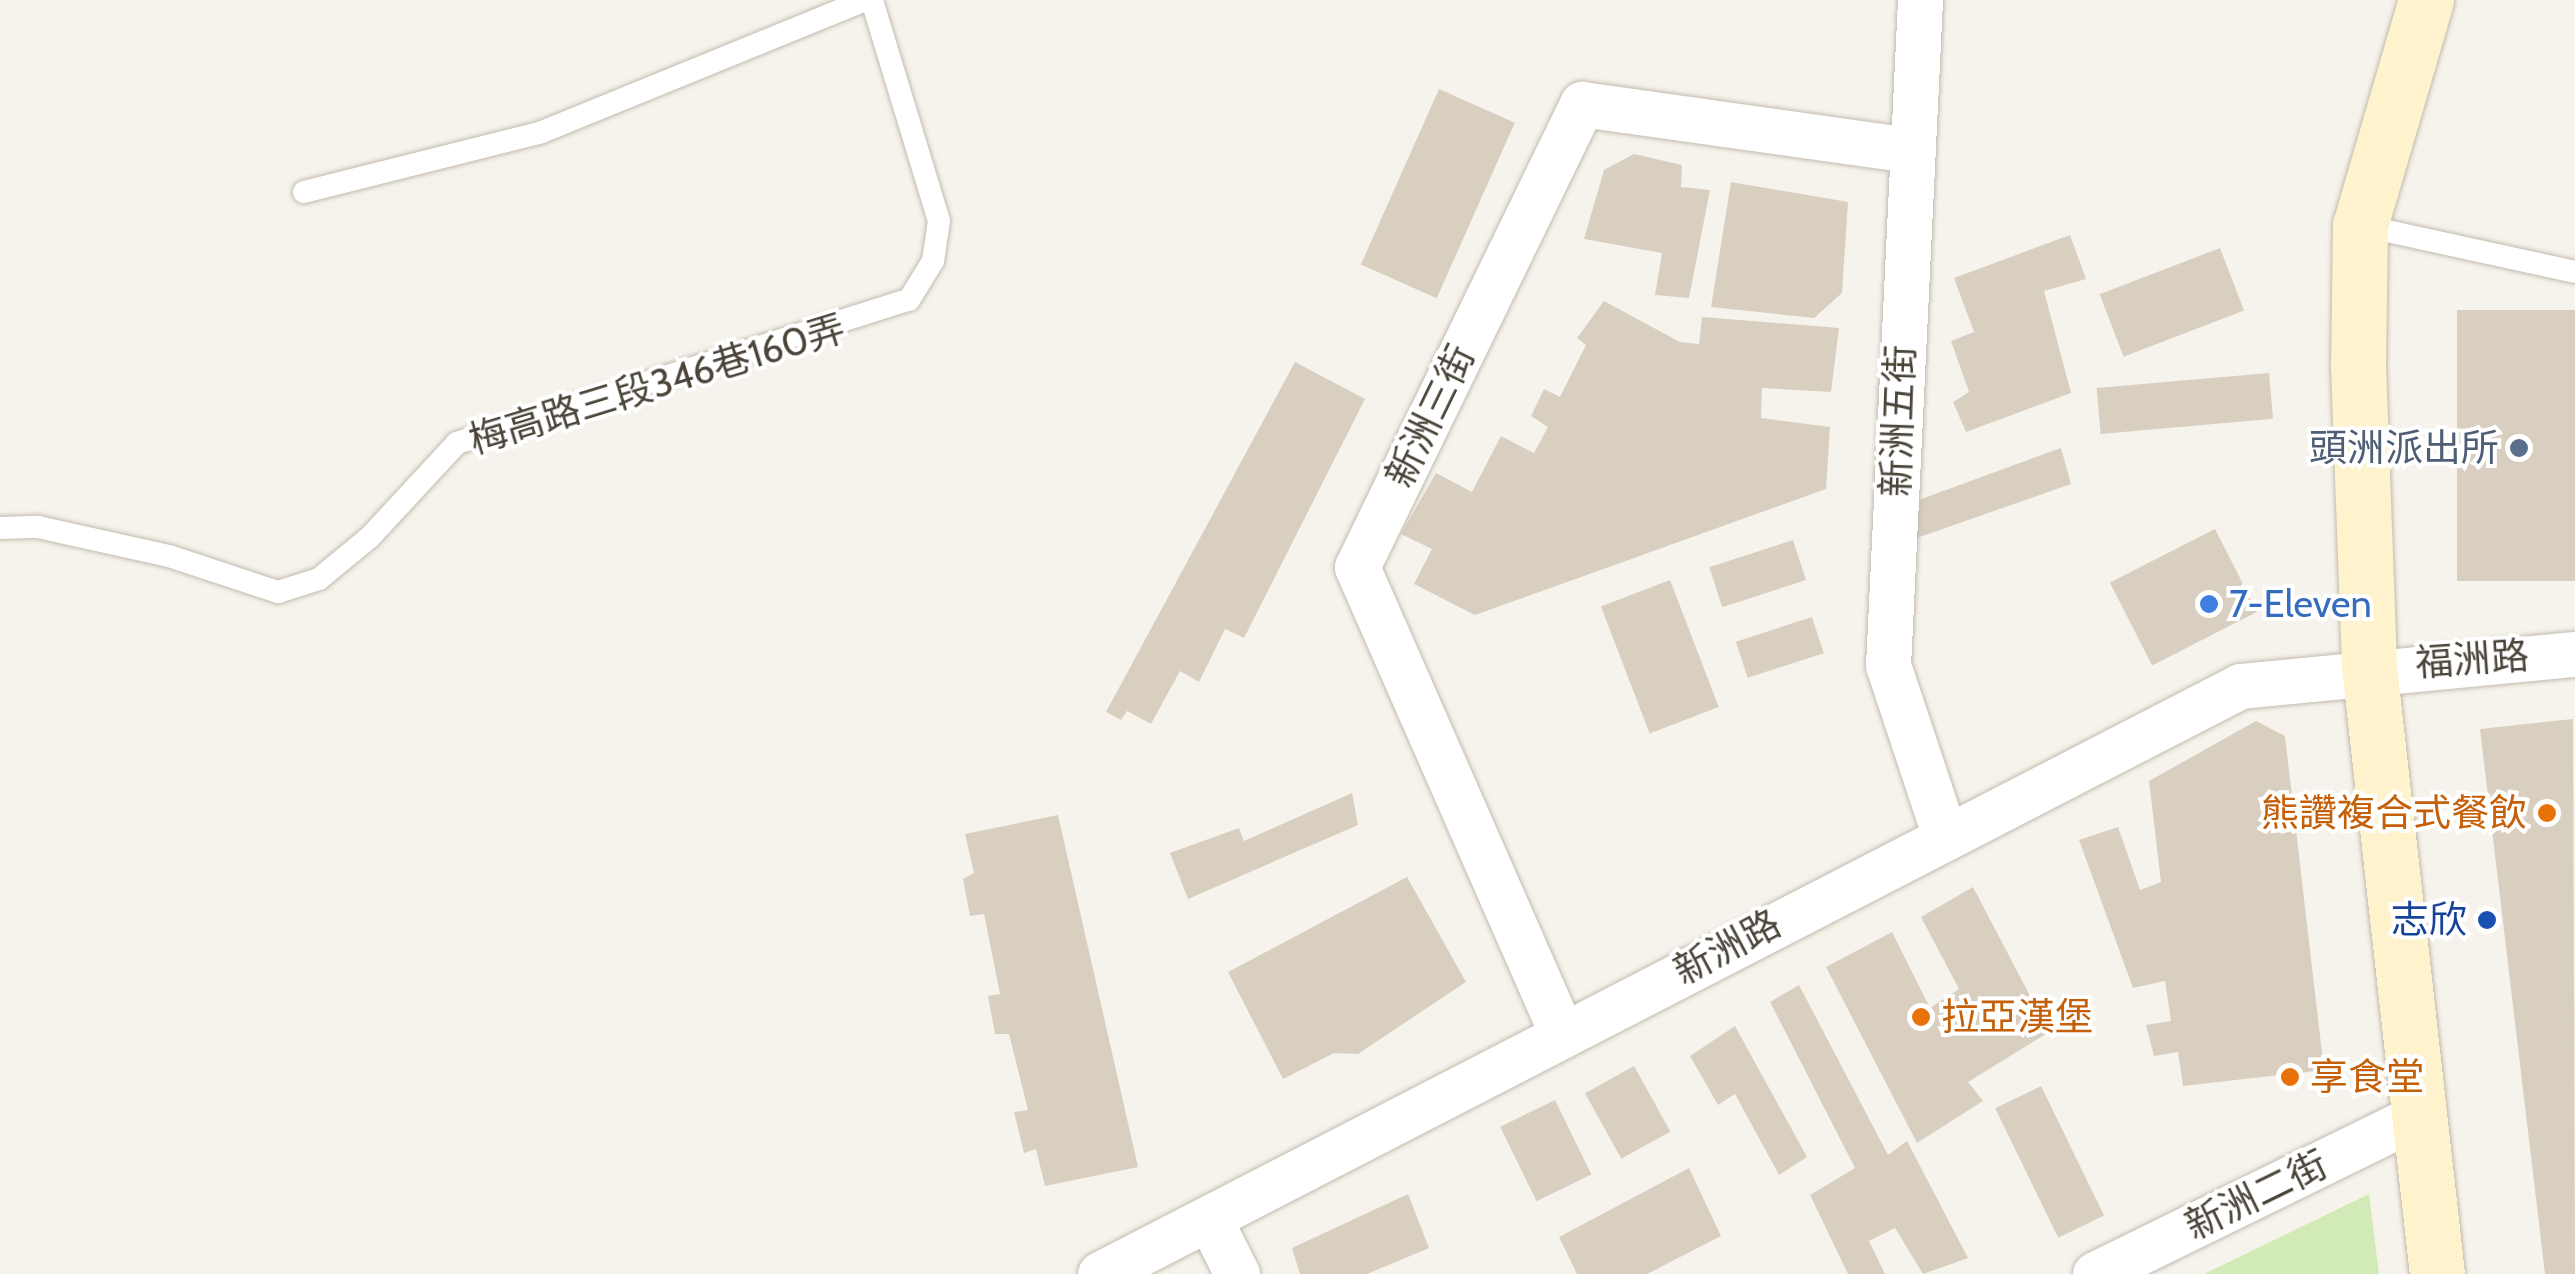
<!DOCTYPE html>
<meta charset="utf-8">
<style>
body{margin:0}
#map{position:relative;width:2575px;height:1274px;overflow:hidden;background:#f6f3ec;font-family:Cabin,"Noto Sans TC",sans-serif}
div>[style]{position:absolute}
.green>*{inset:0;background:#d2eab5}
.building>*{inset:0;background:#d8cfc1;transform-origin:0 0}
.roads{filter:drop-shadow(0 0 2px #c2bbae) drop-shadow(0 0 2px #c2bbae)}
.lane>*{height:22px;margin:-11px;padding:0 11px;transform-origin:11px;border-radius:11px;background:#fff}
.street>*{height:45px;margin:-22.5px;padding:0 22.5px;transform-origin:22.5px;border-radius:22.5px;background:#fff}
.secondary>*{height:55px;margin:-27.5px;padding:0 27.5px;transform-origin:27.5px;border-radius:27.5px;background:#fff3cd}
.dots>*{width:28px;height:28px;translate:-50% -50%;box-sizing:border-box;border:5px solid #fff;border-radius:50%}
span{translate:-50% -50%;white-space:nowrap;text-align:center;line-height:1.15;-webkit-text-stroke:8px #fff;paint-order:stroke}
.street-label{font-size:38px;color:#4b4439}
.service-label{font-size:38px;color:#4e5e75}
.right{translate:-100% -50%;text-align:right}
.shop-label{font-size:38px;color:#366cbe}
.left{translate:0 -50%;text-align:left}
.food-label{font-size:38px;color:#c56008}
.transit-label{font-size:38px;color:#164399}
</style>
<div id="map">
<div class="green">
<div style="clip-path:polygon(2369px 1194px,2379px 1274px,2204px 1274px)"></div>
</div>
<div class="building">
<div style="left:1439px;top:89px;width:83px;height:192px;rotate:24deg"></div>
<div style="clip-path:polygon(1634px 154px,1682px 165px,1681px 187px,1710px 190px,1689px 298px,1655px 295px,1662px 253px,1584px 239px,1604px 170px)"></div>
<div style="clip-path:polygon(1731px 182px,1848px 202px,1842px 293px,1814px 318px,1711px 307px)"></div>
<div style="clip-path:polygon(2070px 235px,2086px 279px,2044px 291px,2071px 393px,1966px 432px,1953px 402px,1969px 392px,1951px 341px,1974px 332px,1954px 278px)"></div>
<div style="left:2220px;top:248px;width:67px;height:129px;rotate:69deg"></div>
<div style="clip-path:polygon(1604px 301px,1680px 342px,1699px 344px,1702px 317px,1839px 328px,1831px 392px,1762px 388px,1761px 418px,1830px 427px,1826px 489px,1475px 615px,1414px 584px,1432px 549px,1401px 534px,1436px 473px,1472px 492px,1501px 436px,1534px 453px,1548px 427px,1531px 416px,1544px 389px,1560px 397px,1586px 345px,1577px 338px)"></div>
<div style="left:2575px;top:310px;width:271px;height:118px;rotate:90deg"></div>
<div style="clip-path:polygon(1295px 362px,1365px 399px,1244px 638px,1225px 629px,1199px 682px,1180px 671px,1151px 724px,1127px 711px,1121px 720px,1106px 712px)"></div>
<div style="left:2269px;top:373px;width:46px;height:173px;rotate:85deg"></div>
<div style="clip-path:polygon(2061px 448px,2071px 484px,1911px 540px,1916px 501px)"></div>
<div style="left:2215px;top:529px;width:93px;height:118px;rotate:63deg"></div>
<div style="left:1793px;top:540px;width:42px;height:88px;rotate:72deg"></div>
<div style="left:1670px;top:580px;width:136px;height:74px;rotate:69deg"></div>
<div style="left:1812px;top:617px;width:38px;height:80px;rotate:72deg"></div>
<div style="clip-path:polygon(2573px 719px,2575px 1274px,2545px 1274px,2480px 729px)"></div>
<div style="clip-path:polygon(2256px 721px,2285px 736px,2324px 1070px,2183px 1086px,2178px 1052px,2154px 1056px,2146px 1025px,2171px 1021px,2165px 981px,2133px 988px,2079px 840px,2118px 827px,2140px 890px,2161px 882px,2149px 781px)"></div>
<div style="clip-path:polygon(1352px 793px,1358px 825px,1188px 899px,1170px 853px,1239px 828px,1244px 841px)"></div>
<div style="clip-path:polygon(1058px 815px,1138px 1167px,1045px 1186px,1036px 1149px,1024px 1153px,1014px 1112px,1028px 1110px,1009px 1034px,995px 1034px,988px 996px,1000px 994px,984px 914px,970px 916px,963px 879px,974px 873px,965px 834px)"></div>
<div style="clip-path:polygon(1407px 877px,1466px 982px,1358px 1054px,1334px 1053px,1283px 1079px,1228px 972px)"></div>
<div style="clip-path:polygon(1973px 887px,2049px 1032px,1968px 1082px,1983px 1101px,1917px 1143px,1826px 967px,1892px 932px,1930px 1008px,1959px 989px,1921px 917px)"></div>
<div style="clip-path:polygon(1799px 985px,1888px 1155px,1907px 1141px,1968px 1258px,1923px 1274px,1895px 1228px,1869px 1241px,1885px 1274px,1848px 1274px,1810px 1195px,1855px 1168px,1770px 1002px)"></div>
<div style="clip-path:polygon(1735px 1026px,1807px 1157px,1779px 1175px,1735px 1094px,1718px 1105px,1690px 1056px)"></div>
<div style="left:1634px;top:1066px;width:75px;height:56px;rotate:61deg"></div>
<div style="left:2041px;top:1086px;width:144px;height:51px;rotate:64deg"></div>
<div style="left:1555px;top:1100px;width:83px;height:61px;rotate:64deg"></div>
<div style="clip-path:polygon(1689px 1168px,1721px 1236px,1647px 1274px,1577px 1274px,1559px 1237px)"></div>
<div style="clip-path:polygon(1408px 1194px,1429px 1248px,1367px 1274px,1300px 1274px,1292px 1248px)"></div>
</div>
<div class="roads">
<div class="lane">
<div style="left:304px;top:192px;width:245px;rotate:-14.1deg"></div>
<div style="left:542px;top:132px;width:350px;rotate:-22.2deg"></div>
<div style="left:2360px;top:225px;width:220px;rotate:12.3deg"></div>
<div style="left:0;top:528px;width:38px;rotate:-2deg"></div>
<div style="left:38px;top:527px;width:134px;rotate:12.5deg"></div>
<div style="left:169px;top:556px;width:115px;rotate:18.3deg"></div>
<div style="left:278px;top:592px;width:43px;rotate:-17.6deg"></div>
<div style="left:319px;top:579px;width:66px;rotate:-39.5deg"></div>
<div style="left:370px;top:537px;width:128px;rotate:-47.2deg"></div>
<div style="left:457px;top:443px;width:474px;rotate:-17.6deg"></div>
<div style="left:909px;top:300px;width:46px;rotate:-58.4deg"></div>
<div style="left:933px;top:261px;width:40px;rotate:-81.5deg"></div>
<div style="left:939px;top:221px;width:231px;rotate:-106.9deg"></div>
</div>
<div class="street">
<div style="left:1920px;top:0;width:666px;rotate:92.75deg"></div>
<div style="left:1888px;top:665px;width:177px;rotate:71.6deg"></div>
<div style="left:1562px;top:1034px;width:510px;rotate:-113.7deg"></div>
<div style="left:1357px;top:567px;width:515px;rotate:-64.08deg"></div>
<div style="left:1582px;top:104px;width:330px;rotate:8deg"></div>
<div style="left:1209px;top:1218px;width:63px;rotate:63.4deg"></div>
<div style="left:1100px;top:1274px;width:1283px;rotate:-27.28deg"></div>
<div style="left:2240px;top:686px;width:337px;rotate:-5.5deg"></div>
<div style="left:2095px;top:1274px;width:359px;rotate:-26.1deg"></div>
</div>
<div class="secondary">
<div style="left:2426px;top:0;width:234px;rotate:106.3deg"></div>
<div style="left:2360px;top:225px;width:140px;rotate:90.8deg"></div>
<div style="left:2358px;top:365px;width:302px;rotate:87.9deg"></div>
<div style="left:2369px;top:667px;width:611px;rotate:83.61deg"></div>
</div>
</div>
<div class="dots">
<div style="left:2519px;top:448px;background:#5c6f8a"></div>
<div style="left:2209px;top:604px;background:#3f7fe0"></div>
<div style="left:2547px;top:813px;background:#e8710a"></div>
<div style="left:2487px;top:920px;background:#1a4fb4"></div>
<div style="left:1921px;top:1017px;background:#e8710a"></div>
<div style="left:2290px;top:1077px;background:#e8710a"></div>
</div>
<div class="street-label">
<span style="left:657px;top:384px;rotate:-17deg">梅高路三段346巷160弄</span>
<span style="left:1430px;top:416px;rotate:-64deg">新洲三街</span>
<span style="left:1898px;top:421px;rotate:-88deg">新洲五街</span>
<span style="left:2472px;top:659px;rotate:-4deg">福洲路</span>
<span style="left:1727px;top:947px;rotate:-28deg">新洲路</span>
<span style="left:2256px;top:1195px;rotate:-26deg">新洲二街</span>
</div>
<div class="service-label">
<span class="right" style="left:2499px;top:448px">頭洲派出所</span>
</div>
<div class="shop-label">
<span class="left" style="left:2229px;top:604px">7-Eleven</span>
</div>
<div class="food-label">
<span class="right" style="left:2527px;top:813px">熊讚複合式餐飲</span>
<span class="left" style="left:1941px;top:1017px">拉亞漢堡</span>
<span class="left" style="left:2310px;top:1077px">享食堂</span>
</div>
<div class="transit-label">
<span class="right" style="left:2467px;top:920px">志欣</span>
</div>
</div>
